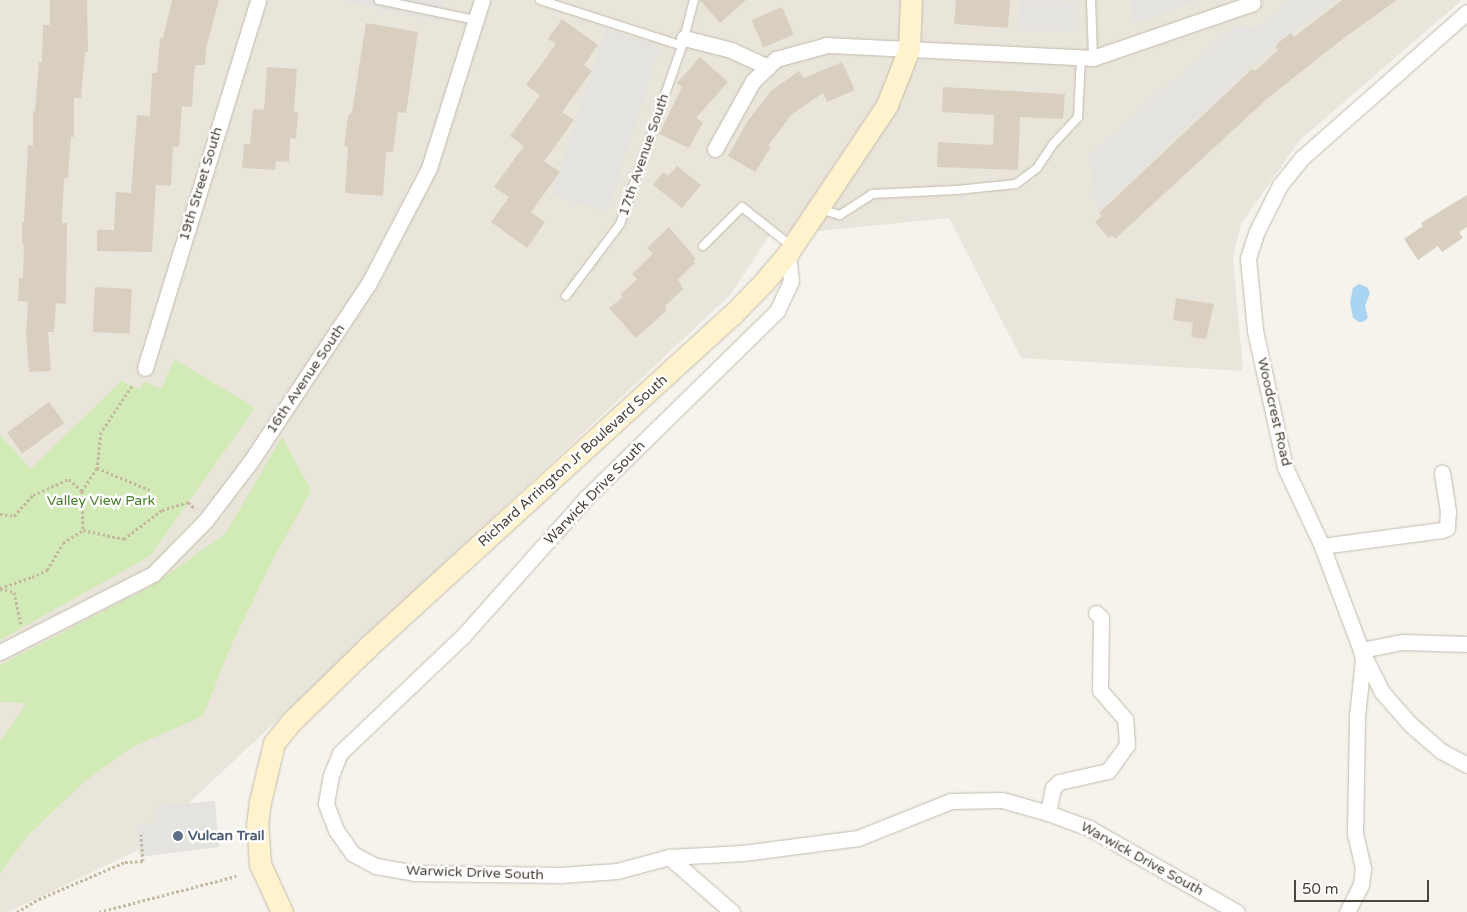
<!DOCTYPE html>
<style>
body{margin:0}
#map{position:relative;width:1467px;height:912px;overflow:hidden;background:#f6f3ec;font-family:"Varela Round",sans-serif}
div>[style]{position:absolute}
.residential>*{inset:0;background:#eae5da}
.green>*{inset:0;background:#d2eab5}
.parking>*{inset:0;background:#e5e3e0;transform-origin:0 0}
.water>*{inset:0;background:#a9d4f2}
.building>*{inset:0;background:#d8cfc1;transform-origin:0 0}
.path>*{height:3px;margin-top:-1.5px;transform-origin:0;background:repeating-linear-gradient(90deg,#c4b79f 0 2.5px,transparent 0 5px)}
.roads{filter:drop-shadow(0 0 1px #c2bbae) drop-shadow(0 0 1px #c2bbae)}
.lane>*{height:8px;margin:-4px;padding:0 4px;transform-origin:4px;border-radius:4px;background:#fff}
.street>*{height:15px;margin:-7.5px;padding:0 7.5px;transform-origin:7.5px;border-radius:7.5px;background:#fff}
.secondary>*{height:21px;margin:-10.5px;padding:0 10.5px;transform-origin:10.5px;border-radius:10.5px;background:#fff3cd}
.dots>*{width:14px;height:14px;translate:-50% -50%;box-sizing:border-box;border:2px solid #fff;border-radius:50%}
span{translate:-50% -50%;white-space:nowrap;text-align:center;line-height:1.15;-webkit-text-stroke:5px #fff;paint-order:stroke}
.street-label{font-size:14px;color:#4b4439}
.park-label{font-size:14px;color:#4a7f2a}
.service-label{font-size:14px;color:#4e5e75;font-weight:700}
.left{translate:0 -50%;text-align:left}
.scale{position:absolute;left:1294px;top:880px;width:135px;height:22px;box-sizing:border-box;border:2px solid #4b4439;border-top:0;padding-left:6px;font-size:15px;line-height:18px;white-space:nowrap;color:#4b4439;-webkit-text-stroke:4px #fff;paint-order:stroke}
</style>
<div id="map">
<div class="residential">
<div style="clip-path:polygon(0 0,1462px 0,1299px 141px,1241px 224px,1233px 256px,1243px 371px,1021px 358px,949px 218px,769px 236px,731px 294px,139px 850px,8px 912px,0 912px)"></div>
</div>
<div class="green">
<div style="clip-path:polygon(174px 359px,255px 408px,150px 556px,0 640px,0 435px,31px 469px,121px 381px,139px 389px,145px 382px,161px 389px)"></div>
<div style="clip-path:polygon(282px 437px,311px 491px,274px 557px,230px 648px,203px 716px,132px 747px,85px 781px,27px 836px,0 874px,0 741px,27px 703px,0 702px,0 665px,150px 587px,225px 534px)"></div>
</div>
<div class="parking">
<div style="clip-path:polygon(345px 0,444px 0,440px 21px,345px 2px)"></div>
<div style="left:1019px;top:0;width:55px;height:30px;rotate:2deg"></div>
<div style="clip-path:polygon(1130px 0,1201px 0,1134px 24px)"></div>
<div style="clip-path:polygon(1290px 0,1339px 0,1278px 41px,1097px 212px,1089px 155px,1237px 25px,1256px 29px)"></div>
<div style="left:606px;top:29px;width:57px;height:174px;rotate:18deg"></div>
<div style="clip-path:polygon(215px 801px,219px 847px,140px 857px,136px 825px,157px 822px,158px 806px)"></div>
</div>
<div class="water">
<div style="clip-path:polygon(1359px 284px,1367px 287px,1370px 293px,1365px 306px,1368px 318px,1363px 322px,1359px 322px,1353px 318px,1350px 302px,1353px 288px)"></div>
</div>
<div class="building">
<div style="clip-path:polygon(50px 0,87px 0,88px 52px,85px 52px,81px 98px,74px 98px,74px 137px,71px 137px,68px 178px,64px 178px,62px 223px,67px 223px,66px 304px,56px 303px,54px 332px,48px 332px,51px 371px,29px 372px,26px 335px,28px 302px,18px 301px,19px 278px,23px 279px,24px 244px,22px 244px,22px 222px,24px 222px,28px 145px,33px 146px,33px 111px,35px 111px,39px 62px,42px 62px,43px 25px,50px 25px)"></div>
<div style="clip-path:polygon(172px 0,219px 0,206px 48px,205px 65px,196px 65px,194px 72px,192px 107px,182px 106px,179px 147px,173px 147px,171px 186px,156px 185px,152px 252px,97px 251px,97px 230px,114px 230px,116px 192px,131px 193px,137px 115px,150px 116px,152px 73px,157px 73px,160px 38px,163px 38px)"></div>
<div style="clip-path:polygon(700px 0,746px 0,720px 23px)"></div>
<div style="clip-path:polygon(956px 0,1010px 0,1008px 28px,954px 24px)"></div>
<div style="clip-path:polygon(1342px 0,1397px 0,1344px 38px,1269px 97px,1115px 239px,1112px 235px,1109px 238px,1095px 222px,1102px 216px,1099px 213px,1252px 69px,1255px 71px,1278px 50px,1275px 46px,1283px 39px,1291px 33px,1294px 37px)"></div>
<div style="left:782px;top:7px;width:30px;height:33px;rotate:67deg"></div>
<div style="clip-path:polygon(562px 19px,598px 45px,584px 65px,592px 71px,562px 112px,574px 120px,544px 161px,560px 172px,531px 212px,545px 222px,527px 248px,491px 222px,509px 197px,494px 187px,524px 146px,510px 136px,540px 95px,526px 85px,556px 44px,548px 39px)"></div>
<div style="clip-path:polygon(366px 23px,418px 32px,406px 113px,398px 112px,393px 152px,386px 152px,383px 196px,345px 193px,348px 147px,344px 146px,348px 116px,352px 112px)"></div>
<div style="clip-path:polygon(700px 57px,728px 82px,696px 118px,703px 122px,689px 148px,659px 134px,682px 87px,677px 83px)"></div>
<div style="clip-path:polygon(842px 62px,855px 90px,827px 102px,823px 93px,791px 115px,768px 146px,771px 147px,755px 172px,728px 156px,747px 122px,771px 91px,799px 71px,804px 78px)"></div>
<div style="clip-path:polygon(267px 67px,297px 69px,294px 112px,298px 112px,296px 139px,290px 138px,289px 162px,276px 161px,275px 170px,242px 168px,244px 144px,250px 144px,253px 109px,264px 110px)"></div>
<div style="clip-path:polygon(943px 87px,1065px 94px,1063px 119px,1020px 117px,1018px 170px,937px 167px,938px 142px,993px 145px,994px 115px,942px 112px)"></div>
<div style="clip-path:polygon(677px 166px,701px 185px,682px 208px,653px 185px,663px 172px,668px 176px)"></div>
<div style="clip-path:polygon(1467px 195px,1467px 227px,1459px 232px,1463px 238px,1442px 252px,1438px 246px,1418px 260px,1404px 239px,1423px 226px,1421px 223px)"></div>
<div style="clip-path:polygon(669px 227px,696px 259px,693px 261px,695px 263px,678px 279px,683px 289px,665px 306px,666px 311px,636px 338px,609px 308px,623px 297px,620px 295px,637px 279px,632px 274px,653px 254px,647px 248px)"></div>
<div style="left:95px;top:287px;width:37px;height:45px;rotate:3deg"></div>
<div style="clip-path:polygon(1176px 298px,1214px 304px,1206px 339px,1191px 337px,1193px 323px,1173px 320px)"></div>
<div style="left:49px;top:402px;width:26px;height:52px;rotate:54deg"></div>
</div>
<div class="path">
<div style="left:132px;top:386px;width:55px;rotate:124deg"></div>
<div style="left:101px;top:432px;width:36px;rotate:96deg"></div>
<div style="left:97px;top:468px;width:27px;rotate:123deg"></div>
<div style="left:82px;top:491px;width:39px;rotate:89deg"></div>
<div style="left:83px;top:530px;width:42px;rotate:12.4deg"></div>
<div style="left:124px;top:539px;width:48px;rotate:-37.3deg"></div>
<div style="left:162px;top:510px;width:27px;rotate:-17deg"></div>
<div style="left:188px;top:502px;width:10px;rotate:45deg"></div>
<div style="left:97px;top:468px;width:57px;rotate:22.5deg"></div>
<div style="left:0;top:514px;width:14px;rotate:8deg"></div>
<div style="left:14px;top:516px;width:28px;rotate:-48deg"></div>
<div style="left:33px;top:495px;width:39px;rotate:-24deg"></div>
<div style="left:69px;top:479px;width:18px;rotate:43deg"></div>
<div style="left:0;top:588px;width:34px;rotate:-19deg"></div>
<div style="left:32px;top:577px;width:17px;rotate:-25deg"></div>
<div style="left:47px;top:570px;width:31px;rotate:-59deg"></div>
<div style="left:63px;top:543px;width:24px;rotate:-33deg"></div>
<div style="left:0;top:589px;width:14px;rotate:12deg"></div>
<div style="left:14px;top:592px;width:33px;rotate:78deg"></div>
<div style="left:17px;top:912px;width:26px;rotate:-31deg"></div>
<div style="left:39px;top:899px;width:94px;rotate:-23.3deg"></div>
<div style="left:125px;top:862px;width:18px;rotate:-3deg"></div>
<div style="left:143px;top:861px;width:27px;rotate:-94deg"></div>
<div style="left:99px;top:912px;width:142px;rotate:-14.7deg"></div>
</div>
<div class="roads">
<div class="lane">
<div style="left:379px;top:0;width:99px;rotate:11.7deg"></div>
<div style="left:540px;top:0;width:149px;rotate:17.9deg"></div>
<div style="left:1091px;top:0;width:58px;rotate:88deg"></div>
<div style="left:820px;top:209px;width:21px;rotate:17deg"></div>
<div style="left:840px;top:215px;width:38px;rotate:-33deg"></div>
<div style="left:872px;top:194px;width:85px;rotate:-2.7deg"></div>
<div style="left:957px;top:190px;width:59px;rotate:-5.8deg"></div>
<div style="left:1016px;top:184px;width:26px;rotate:-37deg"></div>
<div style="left:1037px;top:168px;width:30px;rotate:-56deg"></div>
<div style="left:1054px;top:143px;width:35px;rotate:-47deg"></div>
<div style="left:1078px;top:117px;width:60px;rotate:-87.1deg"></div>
<div style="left:703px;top:246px;width:55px;rotate:-45deg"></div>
<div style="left:742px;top:207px;width:61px;rotate:38.4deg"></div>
<div style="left:566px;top:296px;width:90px;rotate:-53.1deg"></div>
<div style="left:620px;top:224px;width:188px;rotate:-70.8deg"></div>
<div style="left:682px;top:46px;width:48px;rotate:-75.4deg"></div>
</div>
<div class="street">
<div style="left:684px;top:38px;width:49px;rotate:14.3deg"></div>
<div style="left:731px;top:50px;width:41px;rotate:24.7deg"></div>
<div style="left:715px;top:149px;width:78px;rotate:-60.8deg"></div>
<div style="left:753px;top:81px;width:32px;rotate:-44deg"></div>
<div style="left:776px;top:59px;width:53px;rotate:-15.4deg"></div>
<div style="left:827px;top:45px;width:266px;rotate:2.8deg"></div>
<div style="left:1093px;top:58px;width:169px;rotate:-19deg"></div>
<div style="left:788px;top:253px;width:28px;rotate:84deg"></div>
<div style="left:791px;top:281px;width:33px;rotate:115deg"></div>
<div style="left:777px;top:311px;width:269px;rotate:135.6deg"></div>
<div style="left:585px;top:499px;width:182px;rotate:131.7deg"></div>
<div style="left:464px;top:635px;width:171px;rotate:136.4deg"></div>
<div style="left:340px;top:753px;width:24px;rotate:112deg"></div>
<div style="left:331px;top:775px;width:29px;rotate:100deg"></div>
<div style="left:326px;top:804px;width:28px;rotate:69deg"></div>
<div style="left:336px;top:830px;width:29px;rotate:55deg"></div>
<div style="left:353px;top:854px;width:26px;rotate:28deg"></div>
<div style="left:376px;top:866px;width:39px;rotate:10deg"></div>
<div style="left:414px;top:873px;width:147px;rotate:0.8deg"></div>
<div style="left:561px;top:875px;width:56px;rotate:-4.1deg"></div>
<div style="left:617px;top:871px;width:54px;rotate:-15.1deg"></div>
<div style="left:669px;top:857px;width:74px;rotate:-3.1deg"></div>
<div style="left:743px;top:853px;width:116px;rotate:-7.4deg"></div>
<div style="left:858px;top:838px;width:100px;rotate:-21.7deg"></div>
<div style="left:951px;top:801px;width:51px;rotate:-1.1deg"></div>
<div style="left:1002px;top:800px;width:48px;rotate:15.8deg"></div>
<div style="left:1048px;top:813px;width:44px;rotate:20.1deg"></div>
<div style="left:1089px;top:828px;width:170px;rotate:29.6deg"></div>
<div style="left:145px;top:368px;width:385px;rotate:-72.9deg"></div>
<div style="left:1322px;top:546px;width:121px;rotate:-7.6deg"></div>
<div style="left:1442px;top:530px;width:5px;rotate:-22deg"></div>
<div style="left:1447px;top:528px;width:17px;rotate:-87deg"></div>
<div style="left:1448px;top:511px;width:39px;rotate:-99deg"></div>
<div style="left:1467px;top:644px;width:65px;rotate:-178.2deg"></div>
<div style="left:1402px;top:642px;width:42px;rotate:169deg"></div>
<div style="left:1361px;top:650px;width:47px;rotate:63.4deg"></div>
<div style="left:1382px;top:692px;width:43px;rotate:48.8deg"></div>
<div style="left:1410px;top:724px;width:41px;rotate:41.1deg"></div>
<div style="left:1441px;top:751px;width:30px;rotate:28deg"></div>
<div style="left:0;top:652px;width:172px;rotate:-27deg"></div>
<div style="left:153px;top:574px;width:76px;rotate:-45.5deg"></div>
<div style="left:206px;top:520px;width:74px;rotate:-52.7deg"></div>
<div style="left:251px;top:461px;width:214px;rotate:-56.5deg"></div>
<div style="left:369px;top:283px;width:130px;rotate:-62.4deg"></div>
<div style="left:429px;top:168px;width:176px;rotate:-72.5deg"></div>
<div style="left:1048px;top:813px;width:25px;rotate:-79deg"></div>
<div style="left:1053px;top:788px;width:8px;rotate:-45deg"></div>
<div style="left:1059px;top:782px;width:50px;rotate:-12.7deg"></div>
<div style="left:1108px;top:771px;width:32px;rotate:-54deg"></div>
<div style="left:1127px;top:745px;width:26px;rotate:-94deg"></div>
<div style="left:1125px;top:719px;width:38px;rotate:-131deg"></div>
<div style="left:1100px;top:690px;width:72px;rotate:-89.2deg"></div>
<div style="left:1101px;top:618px;width:7px;rotate:-135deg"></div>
<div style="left:669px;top:857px;width:84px;rotate:41.1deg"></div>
<div style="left:1347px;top:912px;width:30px;rotate:-63deg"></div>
<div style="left:1361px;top:885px;width:17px;rotate:-83deg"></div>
<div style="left:1363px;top:868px;width:35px;rotate:-103deg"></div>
<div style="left:1355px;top:834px;width:118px;rotate:-89deg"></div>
<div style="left:1357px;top:716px;width:56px;rotate:-83.9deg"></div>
<div style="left:1363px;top:660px;width:10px;rotate:-101deg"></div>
<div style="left:1361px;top:650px;width:111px;rotate:-110.6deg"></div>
<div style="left:1322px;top:546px;width:87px;rotate:-115.1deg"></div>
<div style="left:1285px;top:467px;width:140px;rotate:-102.4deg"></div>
<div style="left:1255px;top:330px;width:72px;rotate:-95.6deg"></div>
<div style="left:1248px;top:258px;width:26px;rotate:-72deg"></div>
<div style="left:1256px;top:233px;width:54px;rotate:-63.4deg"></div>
<div style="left:1280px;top:185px;width:35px;rotate:-51deg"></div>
<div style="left:1302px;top:158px;width:220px;rotate:-41.5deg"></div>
</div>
<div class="secondary">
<div style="left:282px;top:912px;width:53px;rotate:-114.6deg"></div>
<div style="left:260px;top:864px;width:39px;rotate:-94deg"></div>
<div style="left:257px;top:825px;width:23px;rotate:-83deg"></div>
<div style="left:260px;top:802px;width:61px;rotate:-76.7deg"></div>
<div style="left:274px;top:743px;width:28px;rotate:-51deg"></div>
<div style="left:292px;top:721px;width:107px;rotate:-44.2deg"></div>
<div style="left:369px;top:646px;width:490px;rotate:-42.4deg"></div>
<div style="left:731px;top:316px;width:47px;rotate:-45.9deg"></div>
<div style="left:764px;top:282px;width:38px;rotate:-50deg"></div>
<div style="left:788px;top:253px;width:178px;rotate:-56.2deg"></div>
<div style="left:887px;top:105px;width:60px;rotate:-68.6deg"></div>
<div style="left:909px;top:49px;width:49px;rotate:-87.7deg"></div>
</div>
</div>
<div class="dots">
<div style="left:178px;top:836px;background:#5c6f8a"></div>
</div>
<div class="street-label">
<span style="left:644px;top:155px;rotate:-71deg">17th Avenue South</span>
<span style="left:201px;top:184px;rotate:-73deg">19th Street South</span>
<span style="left:306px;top:379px;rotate:-56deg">16th Avenue South</span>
<span style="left:1274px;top:412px;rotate:77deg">Woodcrest Road</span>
<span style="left:573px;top:461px;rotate:-42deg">Richard Arrington Jr Boulevard South</span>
<span style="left:595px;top:493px;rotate:-46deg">Warwick Drive South</span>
<span style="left:1142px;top:859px;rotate:29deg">Warwick Drive South</span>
<span style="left:475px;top:873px;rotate:2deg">Warwick Drive South</span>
</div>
<div class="park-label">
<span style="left:101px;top:501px">Valley View Park</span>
</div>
<div class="service-label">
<span class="left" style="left:188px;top:836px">Vulcan Trail</span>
</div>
<div class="scale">50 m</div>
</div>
